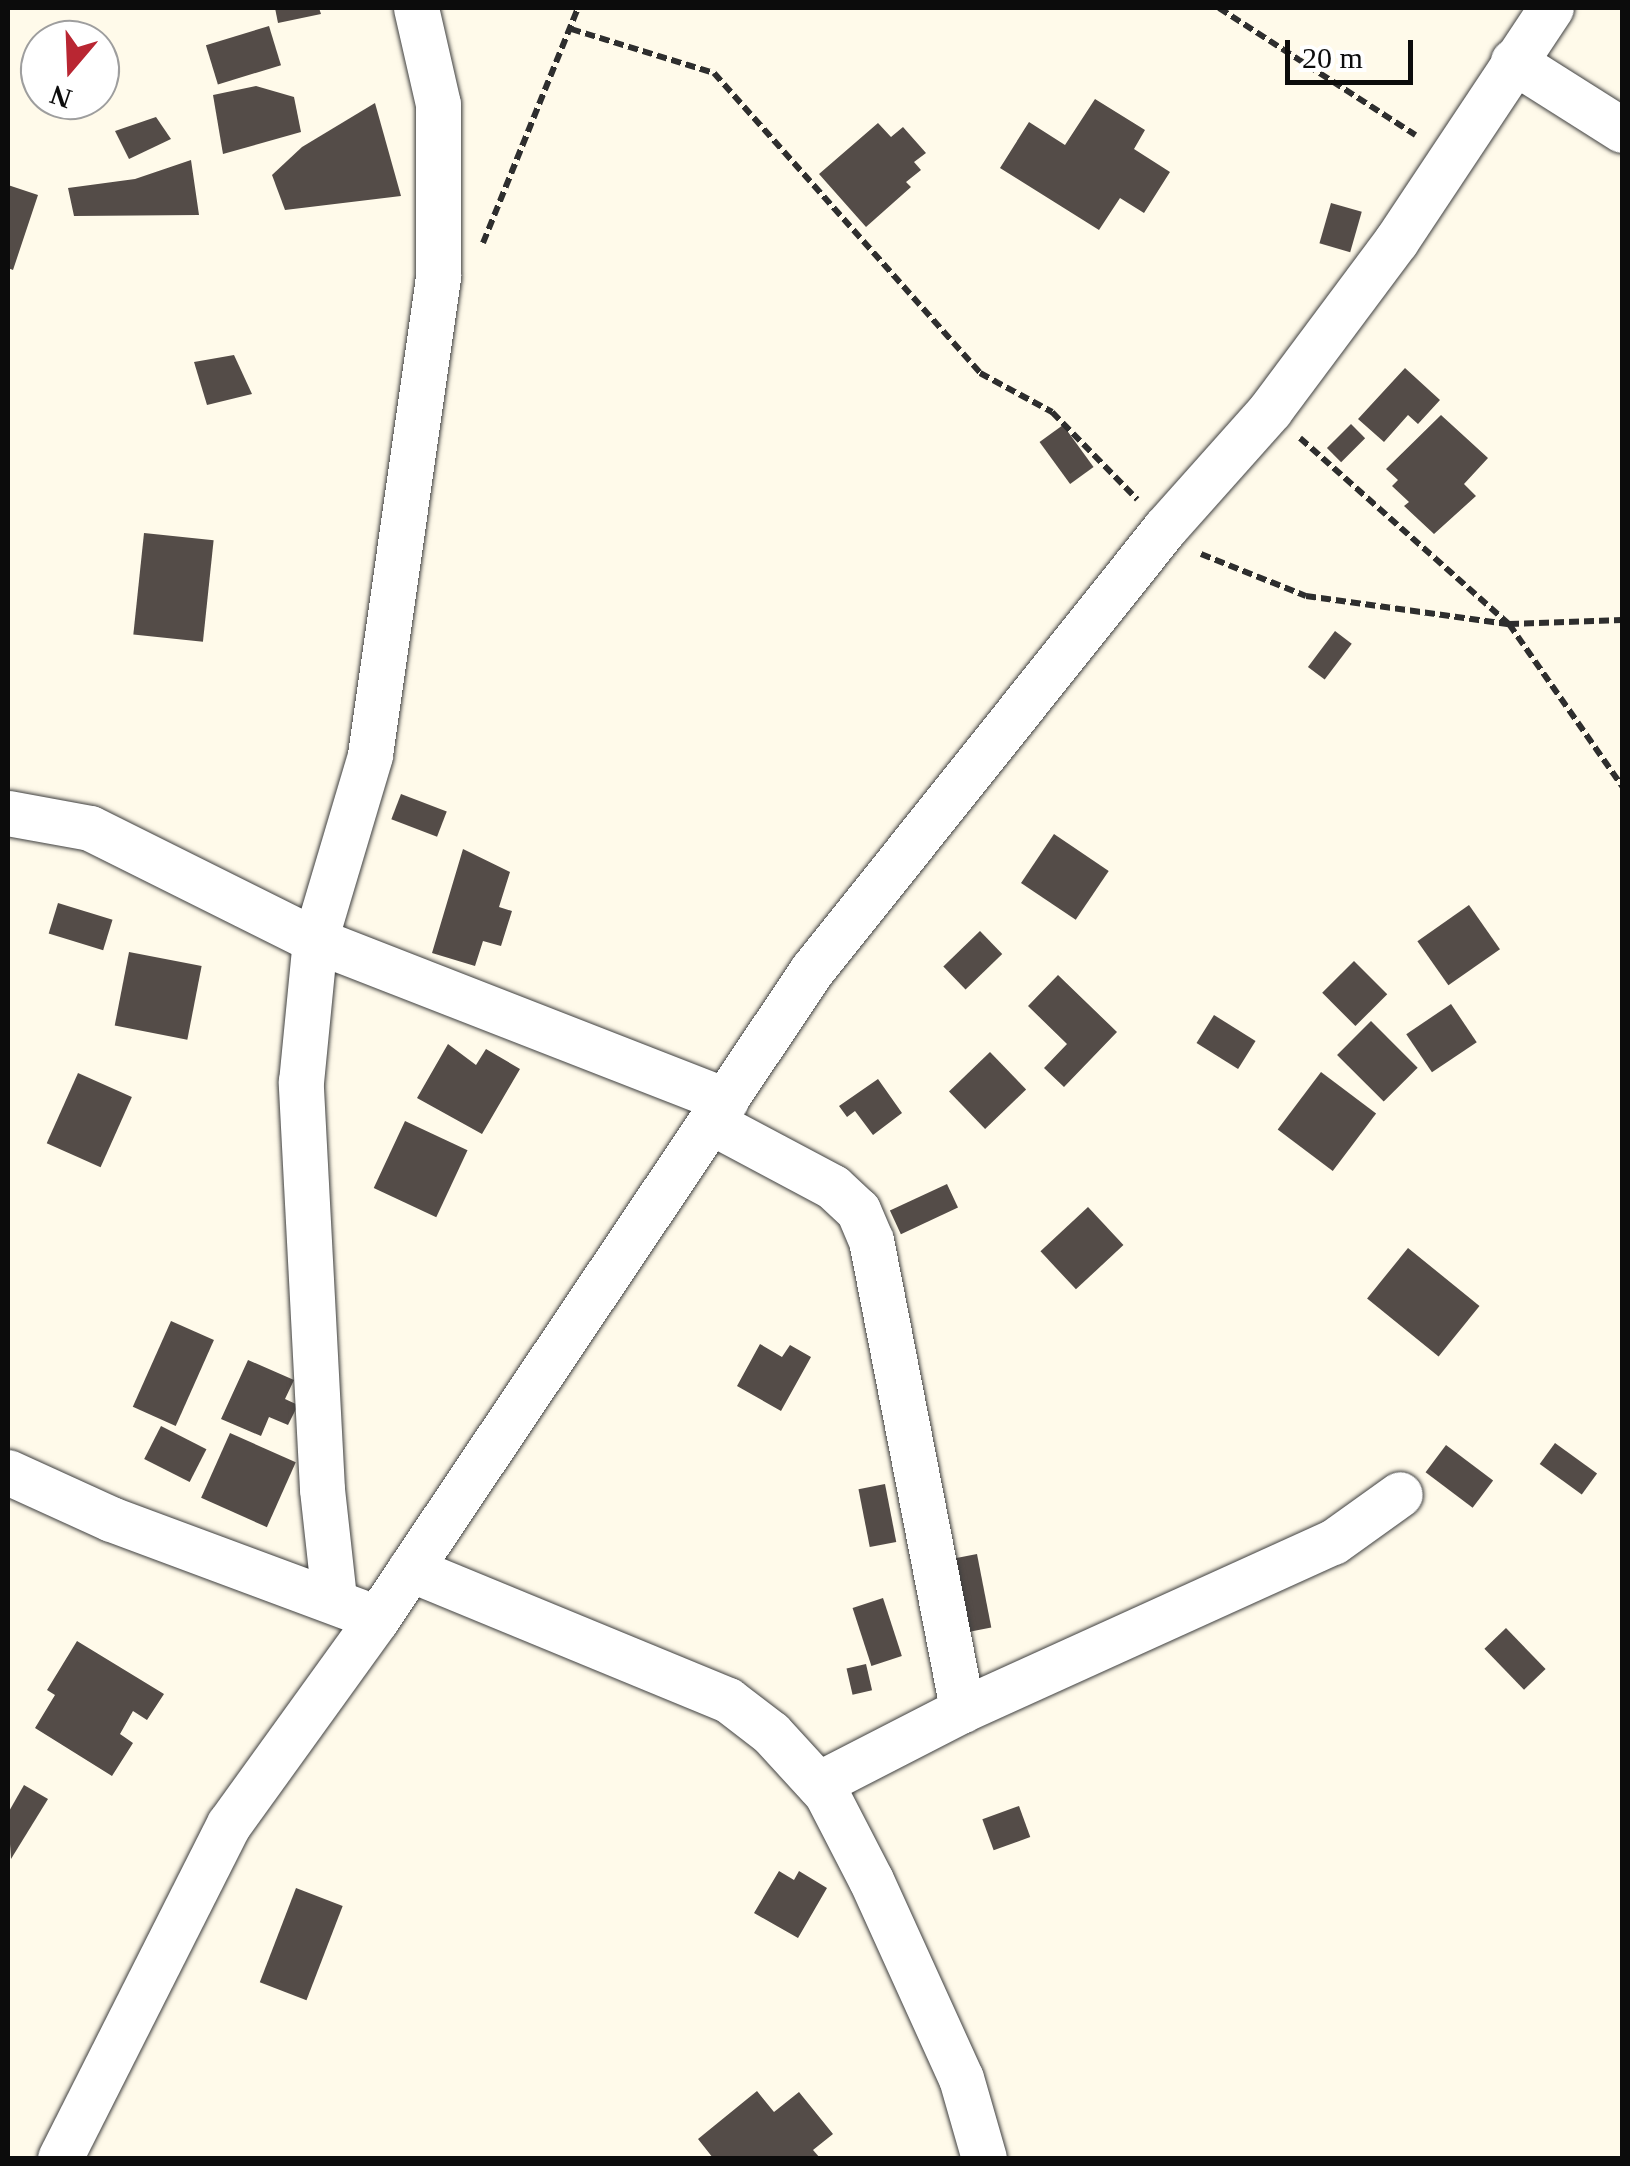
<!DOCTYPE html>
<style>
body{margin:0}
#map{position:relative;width:1630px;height:2166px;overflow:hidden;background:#fffaea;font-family:Georgia,serif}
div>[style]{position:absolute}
.building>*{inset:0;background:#544c48;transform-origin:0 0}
.path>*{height:6px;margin-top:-3px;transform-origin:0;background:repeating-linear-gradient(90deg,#2e2e2e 0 10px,transparent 0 15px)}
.roads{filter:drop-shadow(0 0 2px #3f3f3f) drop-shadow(0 0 2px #3f3f3f)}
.minor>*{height:45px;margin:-22.5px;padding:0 22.5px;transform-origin:22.5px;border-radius:22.5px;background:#fff}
span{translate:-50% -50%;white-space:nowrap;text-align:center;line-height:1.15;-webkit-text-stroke:10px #fff;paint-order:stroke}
.frame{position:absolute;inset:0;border:10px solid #0c0c0c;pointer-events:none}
.north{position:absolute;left:20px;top:20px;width:100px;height:100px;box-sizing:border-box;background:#fff;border:2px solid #9e9e9e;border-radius:50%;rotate:199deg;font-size:28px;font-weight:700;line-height:40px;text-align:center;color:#0c0c0c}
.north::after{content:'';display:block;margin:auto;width:35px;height:45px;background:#b92632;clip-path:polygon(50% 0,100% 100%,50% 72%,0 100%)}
.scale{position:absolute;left:1285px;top:40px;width:128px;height:45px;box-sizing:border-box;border:5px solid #0c0c0c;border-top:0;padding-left:12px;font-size:30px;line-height:35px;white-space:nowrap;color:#0c0c0c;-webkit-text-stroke:8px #fff;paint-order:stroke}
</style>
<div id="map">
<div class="building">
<div style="clip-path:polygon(275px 8px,319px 8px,321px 14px,278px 23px)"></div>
<div style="left:269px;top:26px;width:41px;height:66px;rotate:73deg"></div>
<div style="clip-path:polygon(256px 86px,294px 97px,301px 132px,223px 154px,213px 95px)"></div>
<div style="clip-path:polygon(1095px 99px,1145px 130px,1134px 149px,1170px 172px,1144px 213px,1120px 198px,1099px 230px,1000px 168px,1029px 122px,1065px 145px)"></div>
<div style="clip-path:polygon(375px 103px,401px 196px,285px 210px,272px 175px,302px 147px)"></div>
<div style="clip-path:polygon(156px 117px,171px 139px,129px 159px,115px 131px)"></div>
<div style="clip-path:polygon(878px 123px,891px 137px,903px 127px,926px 153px,914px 162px,921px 170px,906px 182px,911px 187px,866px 227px,819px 174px)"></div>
<div style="clip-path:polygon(191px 160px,199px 215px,74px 216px,68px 188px,135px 179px)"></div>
<div style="clip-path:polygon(8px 185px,38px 195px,13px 270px,8px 268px)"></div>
<div style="left:1331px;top:203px;width:32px;height:42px;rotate:16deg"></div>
<div style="clip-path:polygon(234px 355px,252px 394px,207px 405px,194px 362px)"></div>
<div style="clip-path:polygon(1405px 368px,1440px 400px,1418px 424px,1408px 415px,1384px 442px,1358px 419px)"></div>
<div style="clip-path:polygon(1441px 415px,1488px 458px,1464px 484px,1476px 496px,1434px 534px,1404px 506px,1409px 502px,1392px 486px,1398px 480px,1386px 469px)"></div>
<div style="left:1351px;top:424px;width:20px;height:34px;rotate:45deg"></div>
<div style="left:1063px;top:425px;width:52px;height:29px;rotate:54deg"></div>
<div style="left:144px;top:533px;width:70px;height:102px;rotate:6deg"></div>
<div style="left:1335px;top:631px;width:21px;height:45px;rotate:37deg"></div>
<div style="left:401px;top:794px;width:49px;height:27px;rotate:21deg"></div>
<div style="left:1054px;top:834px;width:66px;height:59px;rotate:34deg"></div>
<div style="clip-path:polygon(463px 849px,510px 872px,499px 907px,512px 911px,501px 946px,483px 941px,475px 966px,432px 953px)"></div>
<div style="left:58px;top:903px;width:57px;height:32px;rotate:17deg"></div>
<div style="left:1469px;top:905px;width:54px;height:63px;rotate:55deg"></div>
<div style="left:980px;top:931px;width:32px;height:51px;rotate:46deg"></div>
<div style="left:129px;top:952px;width:74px;height:75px;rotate:11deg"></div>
<div style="left:1354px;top:961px;width:47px;height:45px;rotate:45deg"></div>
<div style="clip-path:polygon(1058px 975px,1117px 1032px,1064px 1087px,1044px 1068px,1067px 1044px,1028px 1006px)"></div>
<div style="left:1451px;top:1004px;width:46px;height:54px;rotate:56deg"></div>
<div style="left:1214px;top:1015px;width:49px;height:33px;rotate:32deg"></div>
<div style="left:1371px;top:1021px;width:66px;height:48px;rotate:45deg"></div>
<div style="clip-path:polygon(448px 1044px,476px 1065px,486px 1049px,520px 1069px,482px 1134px,417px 1098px)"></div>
<div style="left:990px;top:1052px;width:52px;height:57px;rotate:46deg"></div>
<div style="left:1321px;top:1072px;width:69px;height:72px;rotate:37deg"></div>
<div style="left:78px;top:1073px;width:59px;height:77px;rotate:24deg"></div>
<div style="clip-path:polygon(878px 1079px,902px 1113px,873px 1135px,855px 1111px,847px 1117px,839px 1106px)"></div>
<div style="left:405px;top:1121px;width:69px;height:74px;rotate:25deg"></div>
<div style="left:947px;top:1184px;width:26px;height:63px;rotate:65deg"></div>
<div style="left:1088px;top:1207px;width:52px;height:65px;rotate:47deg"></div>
<div style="left:1408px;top:1248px;width:92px;height:65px;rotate:39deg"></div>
<div style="left:171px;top:1321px;width:47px;height:94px;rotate:24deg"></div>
<div style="clip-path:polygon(760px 1344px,782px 1357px,790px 1345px,811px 1357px,781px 1411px,737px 1386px)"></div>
<div style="clip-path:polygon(248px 1360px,294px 1380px,285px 1399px,298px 1405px,288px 1425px,269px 1417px,261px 1436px,221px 1419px)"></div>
<div style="left:161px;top:1426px;width:51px;height:37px;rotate:27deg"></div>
<div style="left:230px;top:1433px;width:72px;height:71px;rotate:24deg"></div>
<div style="left:1555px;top:1443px;width:52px;height:26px;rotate:36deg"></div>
<div style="left:1446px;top:1445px;width:59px;height:34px;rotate:37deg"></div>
<div style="left:885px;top:1484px;width:59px;height:27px;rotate:79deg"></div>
<div style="left:977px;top:1554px;width:75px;height:30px;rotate:79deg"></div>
<div style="left:883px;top:1598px;width:61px;height:32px;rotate:72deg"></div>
<div style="left:1506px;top:1628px;width:57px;height:30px;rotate:46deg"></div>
<div style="clip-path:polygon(77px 1641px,164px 1694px,147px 1720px,133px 1711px,120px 1734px,133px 1743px,112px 1776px,35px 1728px,55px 1695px,47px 1690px)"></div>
<div style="left:866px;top:1664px;width:27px;height:20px;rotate:77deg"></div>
<div style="clip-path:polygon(24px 1785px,48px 1799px,11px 1859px,8px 1813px)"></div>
<div style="left:1019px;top:1806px;width:33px;height:39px;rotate:70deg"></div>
<div style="clip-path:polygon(779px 1871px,794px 1880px,799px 1871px,827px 1888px,798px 1938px,754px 1913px)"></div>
<div style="left:296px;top:1888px;width:50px;height:101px;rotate:21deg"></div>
<div style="clip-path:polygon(757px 2091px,774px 2112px,799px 2092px,833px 2134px,813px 2150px,820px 2158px,713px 2158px,698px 2139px)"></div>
</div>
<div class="path">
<div style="left:1219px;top:8px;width:234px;rotate:32.9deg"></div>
<div style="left:571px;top:29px;width:150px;rotate:17.1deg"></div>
<div style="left:714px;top:73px;width:401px;rotate:48.4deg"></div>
<div style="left:980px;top:373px;width:82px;rotate:28.4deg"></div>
<div style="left:1052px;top:412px;width:122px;rotate:45.7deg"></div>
<div style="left:483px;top:243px;width:253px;rotate:-68deg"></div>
<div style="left:1300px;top:438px;width:280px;rotate:41.7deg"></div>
<div style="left:1509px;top:624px;width:198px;rotate:55.1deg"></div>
<div style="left:1201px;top:554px;width:113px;rotate:21.8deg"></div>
<div style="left:1306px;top:596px;width:205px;rotate:7.9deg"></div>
<div style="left:1509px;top:624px;width:113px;rotate:-2deg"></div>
</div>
<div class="roads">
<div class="minor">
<div style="left:1513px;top:61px;width:129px;rotate:32.3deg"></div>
<div style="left:8px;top:813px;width:83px;rotate:10.4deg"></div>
<div style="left:90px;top:828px;width:251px;rotate:26.5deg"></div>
<div style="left:315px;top:940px;width:441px;rotate:21.3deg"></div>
<div style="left:711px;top:1122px;width:138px;rotate:28deg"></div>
<div style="left:833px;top:1187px;width:34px;rotate:43deg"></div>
<div style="left:858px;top:1210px;width:33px;rotate:67deg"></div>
<div style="left:871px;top:1240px;width:479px;rotate:79deg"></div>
<div style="left:8px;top:1472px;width:113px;rotate:24.5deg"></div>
<div style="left:111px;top:1519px;width:265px;rotate:20.4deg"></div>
<div style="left:410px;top:1569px;width:344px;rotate:22.4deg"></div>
<div style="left:728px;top:1700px;width:54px;rotate:37.5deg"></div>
<div style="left:771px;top:1733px;width:81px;rotate:47.5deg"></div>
<div style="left:826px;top:1793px;width:98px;rotate:62.7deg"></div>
<div style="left:871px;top:1880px;width:217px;rotate:65.6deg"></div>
<div style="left:961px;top:2078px;width:83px;rotate:74deg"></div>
<div style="left:334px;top:1598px;width:110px;rotate:-96.3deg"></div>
<div style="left:322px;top:1489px;width:408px;rotate:-93deg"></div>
<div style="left:301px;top:1082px;width:143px;rotate:-84.4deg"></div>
<div style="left:315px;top:940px;width:193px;rotate:-73.4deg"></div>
<div style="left:370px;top:755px;width:483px;rotate:-81.9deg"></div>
<div style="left:438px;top:277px;width:173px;rotate:-90deg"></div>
<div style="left:438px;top:104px;width:98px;rotate:-102.9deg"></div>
<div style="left:818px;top:1784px;width:162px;rotate:-27.2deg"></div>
<div style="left:962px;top:1710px;width:407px;rotate:-24.4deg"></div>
<div style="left:1333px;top:1542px;width:82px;rotate:-35.6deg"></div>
<div style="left:60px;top:2158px;width:374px;rotate:-63.2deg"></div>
<div style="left:229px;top:1824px;width:251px;rotate:-54.2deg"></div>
<div style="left:376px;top:1620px;width:783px;rotate:-56.15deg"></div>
<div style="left:812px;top:970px;width:566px;rotate:-51.39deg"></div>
<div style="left:1165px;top:528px;width:158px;rotate:-48.3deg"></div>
<div style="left:1270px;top:410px;width:211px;rotate:-53.3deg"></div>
<div style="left:1396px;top:241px;width:280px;rotate:-56.4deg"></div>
</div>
</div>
<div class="frame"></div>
<div class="north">N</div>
<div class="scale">20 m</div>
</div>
